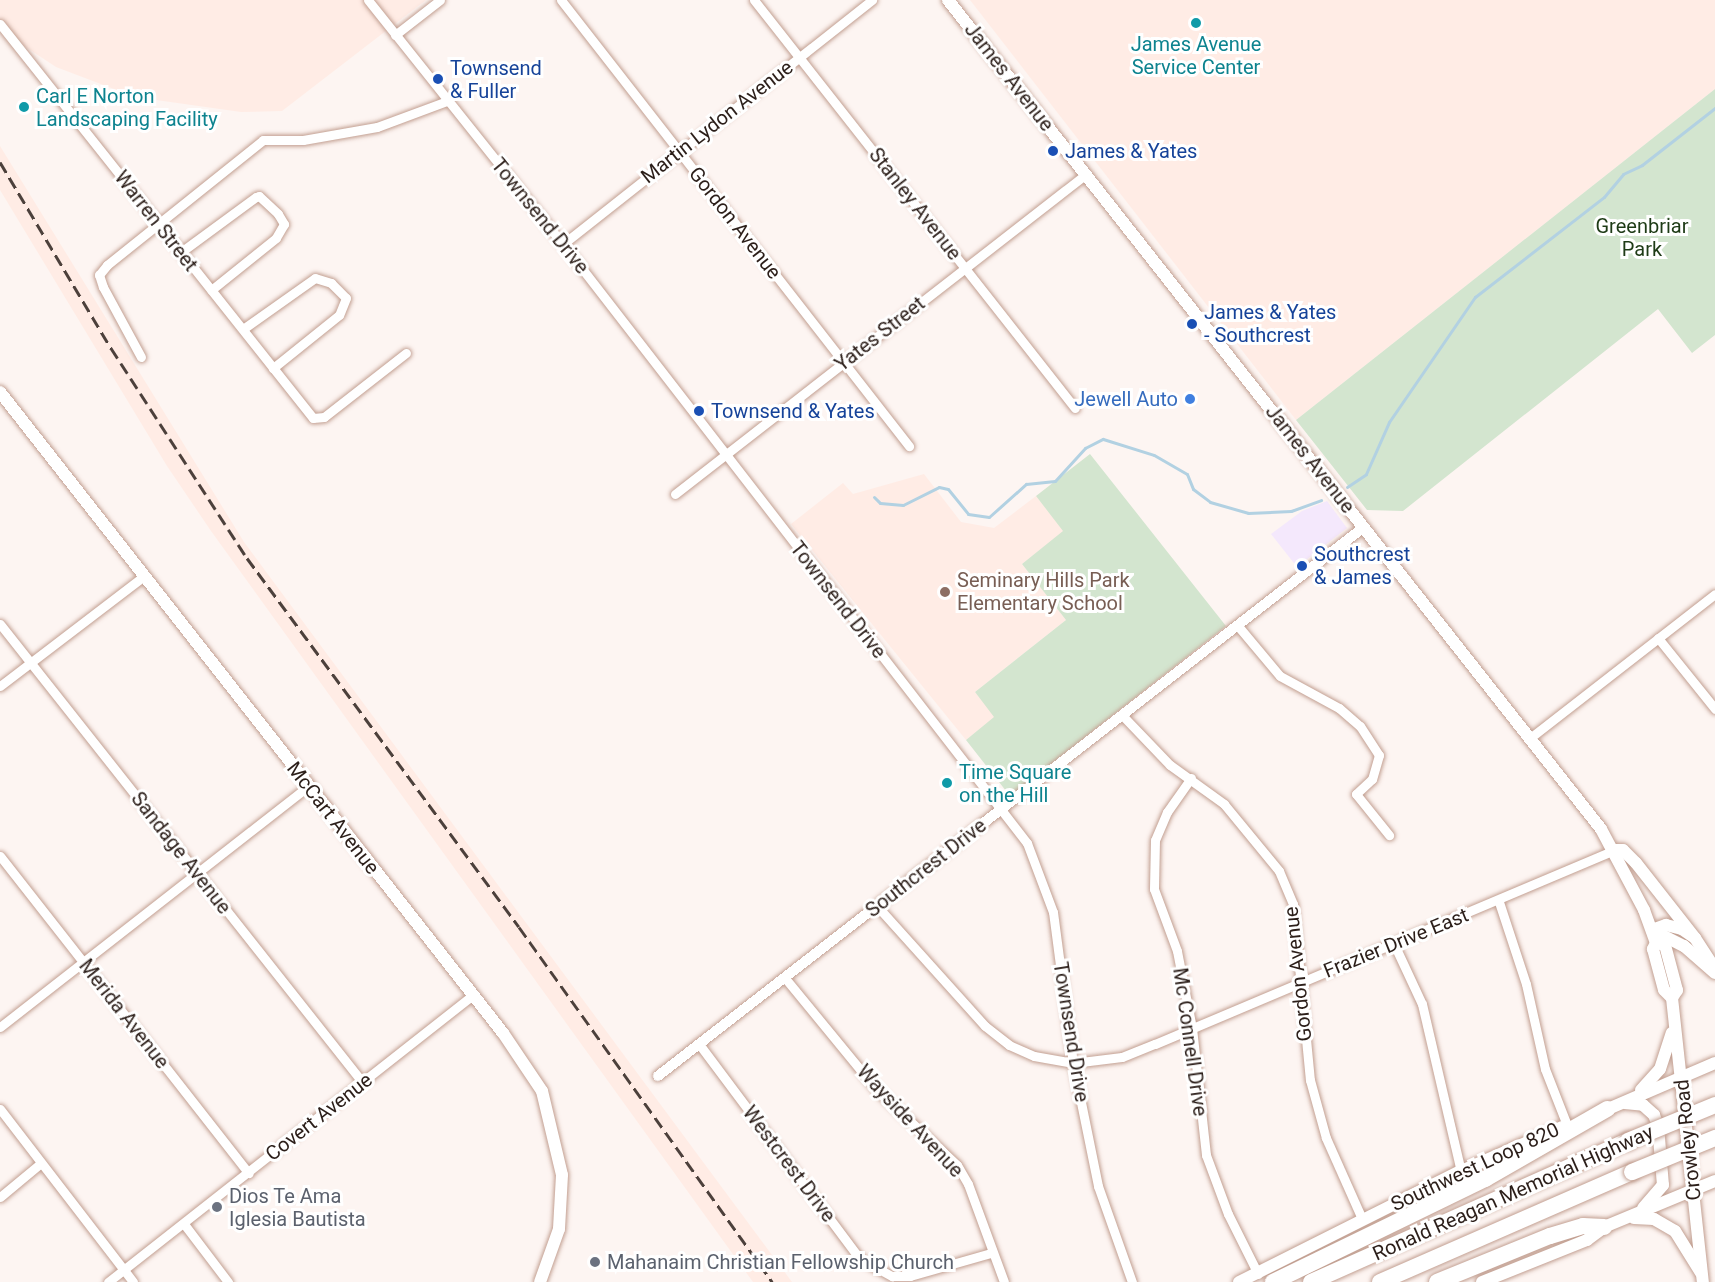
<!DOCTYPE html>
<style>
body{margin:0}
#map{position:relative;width:1715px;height:1282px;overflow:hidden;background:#fdf5f2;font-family:Roboto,sans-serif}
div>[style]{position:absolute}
.commercial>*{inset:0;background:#f4e8fc}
.built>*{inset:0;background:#ffece5}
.green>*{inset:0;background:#d3e5cf}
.stream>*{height:3px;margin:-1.5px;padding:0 1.5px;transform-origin:1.5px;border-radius:1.5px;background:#b2d1e2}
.roads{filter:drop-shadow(0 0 2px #c29f91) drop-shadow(0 0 2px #c29f91)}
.minor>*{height:9px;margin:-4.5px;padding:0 4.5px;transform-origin:4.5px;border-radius:4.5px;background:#fff}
.tertiary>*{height:10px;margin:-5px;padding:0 5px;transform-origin:5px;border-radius:5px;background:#fff}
.secondary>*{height:12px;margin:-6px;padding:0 6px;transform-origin:6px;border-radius:6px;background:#fff}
.motorway>*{height:16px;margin:-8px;padding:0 8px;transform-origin:8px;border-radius:8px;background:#fff}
.rail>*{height:3px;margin-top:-1.5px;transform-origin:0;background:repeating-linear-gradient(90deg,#4c403b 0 12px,transparent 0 18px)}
.bridges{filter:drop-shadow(0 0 2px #c29f91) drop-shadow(0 0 2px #c29f91)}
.motorway-bridge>*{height:16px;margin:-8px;padding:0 8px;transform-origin:8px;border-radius:8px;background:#fff}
.dots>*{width:16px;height:16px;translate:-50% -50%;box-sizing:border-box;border:3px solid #fff;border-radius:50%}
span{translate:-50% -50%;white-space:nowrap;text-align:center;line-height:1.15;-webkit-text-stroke:6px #fff;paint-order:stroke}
.culture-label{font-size:20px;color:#0d838f}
.left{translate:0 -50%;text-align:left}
.transit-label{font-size:20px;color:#164399}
.street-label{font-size:20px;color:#2b1e19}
.park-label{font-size:20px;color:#1e3b16}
.shop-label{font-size:20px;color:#366cbe}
.right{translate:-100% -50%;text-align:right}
.education-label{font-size:20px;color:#785e54}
.worship-label{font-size:20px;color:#5b616d}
</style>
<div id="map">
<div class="commercial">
<div style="clip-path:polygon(1327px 501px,1347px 528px,1297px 567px,1271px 534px,1302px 511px)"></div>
</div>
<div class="built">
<div style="clip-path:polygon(0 0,426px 0,282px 111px,241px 112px,135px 97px,56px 67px,0 30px)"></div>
<div style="clip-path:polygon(970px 0,1715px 0,1715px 89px,1296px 420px)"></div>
<div style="clip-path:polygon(0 146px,244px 542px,792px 1282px,753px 1282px,211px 531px,167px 466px,0 190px)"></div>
<div style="clip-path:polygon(924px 474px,961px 522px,994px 528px,1036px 496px,1064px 531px,1022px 564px,1066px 620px,975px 692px,995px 717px,966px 740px,791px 524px,843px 483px,853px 494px)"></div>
</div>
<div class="green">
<div style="clip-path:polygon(1715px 89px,1715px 335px,1692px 353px,1658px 309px,1403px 511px,1367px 510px,1296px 420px)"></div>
<div style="clip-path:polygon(1090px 454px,1226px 626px,1010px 796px,966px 740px,994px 717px,975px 692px,1066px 620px,1022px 564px,1063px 531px,1036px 496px)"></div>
</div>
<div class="stream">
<div style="left:1347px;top:487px;width:23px;rotate:-34deg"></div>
<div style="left:1366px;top:474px;width:57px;rotate:-66.1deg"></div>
<div style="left:1389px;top:422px;width:152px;rotate:-55.5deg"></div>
<div style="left:1475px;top:297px;width:163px;rotate:-37.8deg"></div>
<div style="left:1604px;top:197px;width:30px;rotate:-50deg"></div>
<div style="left:1623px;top:174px;width:21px;rotate:-25deg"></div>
<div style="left:1642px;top:165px;width:93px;rotate:-38deg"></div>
<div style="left:874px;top:497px;width:8px;rotate:45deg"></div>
<div style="left:880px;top:503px;width:23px;rotate:5deg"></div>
<div style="left:903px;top:505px;width:40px;rotate:-26.6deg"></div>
<div style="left:939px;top:487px;width:9px;rotate:13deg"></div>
<div style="left:948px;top:489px;width:32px;rotate:51deg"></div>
<div style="left:968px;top:514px;width:21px;rotate:8deg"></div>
<div style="left:989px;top:517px;width:50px;rotate:-41.7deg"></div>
<div style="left:1026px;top:484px;width:29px;rotate:-6deg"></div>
<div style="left:1055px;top:481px;width:45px;rotate:-47.7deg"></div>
<div style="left:1085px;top:448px;width:20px;rotate:-27deg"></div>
<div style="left:1103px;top:439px;width:53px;rotate:17.4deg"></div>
<div style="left:1154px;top:455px;width:38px;rotate:30deg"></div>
<div style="left:1187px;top:474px;width:16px;rotate:68deg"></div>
<div style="left:1193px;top:489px;width:21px;rotate:37deg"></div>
<div style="left:1210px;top:502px;width:40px;rotate:16deg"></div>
<div style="left:1248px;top:513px;width:43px;rotate:-2.7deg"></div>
<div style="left:1291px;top:511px;width:32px;rotate:-20deg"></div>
</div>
<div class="roads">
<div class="minor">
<div style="left:368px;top:0;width:312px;rotate:51.4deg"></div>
<div style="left:563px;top:244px;width:758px;rotate:52.24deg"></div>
<div style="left:1027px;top:843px;width:74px;rotate:69.4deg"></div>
<div style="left:1053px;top:912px;width:152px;rotate:82.5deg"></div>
<div style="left:1073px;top:1063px;width:126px;rotate:78.5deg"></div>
<div style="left:1098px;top:1186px;width:102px;rotate:70.5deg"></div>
<div style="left:561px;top:0;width:566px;rotate:52.04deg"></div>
<div style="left:754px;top:0;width:519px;rotate:51.81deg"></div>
<div style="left:0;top:24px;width:503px;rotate:51.54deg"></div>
<div style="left:313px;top:418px;width:11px;rotate:-5deg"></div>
<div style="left:324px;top:417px;width:104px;rotate:-38deg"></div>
<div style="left:395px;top:35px;width:57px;rotate:-37.9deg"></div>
<div style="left:563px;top:244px;width:394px;rotate:-38.3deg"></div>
<div style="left:181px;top:252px;width:93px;rotate:-36.3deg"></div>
<div style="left:256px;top:197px;width:3px;rotate:-18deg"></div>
<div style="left:259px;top:196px;width:26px;rotate:43deg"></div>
<div style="left:278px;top:214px;width:12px;rotate:59deg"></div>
<div style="left:284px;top:224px;width:16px;rotate:120deg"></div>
<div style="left:276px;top:238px;width:83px;rotate:141.3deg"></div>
<div style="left:243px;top:329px;width:88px;rotate:-35.3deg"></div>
<div style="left:315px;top:278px;width:17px;rotate:17deg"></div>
<div style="left:331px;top:283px;width:21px;rotate:45deg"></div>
<div style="left:346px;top:298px;width:18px;rotate:112deg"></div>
<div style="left:339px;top:315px;width:85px;rotate:141.2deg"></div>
<div style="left:141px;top:357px;width:80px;rotate:-118.5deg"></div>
<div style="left:103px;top:287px;width:13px;rotate:-108deg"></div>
<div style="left:99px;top:275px;width:13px;rotate:-51deg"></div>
<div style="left:107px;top:265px;width:200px;rotate:-38.7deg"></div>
<div style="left:263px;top:140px;width:40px"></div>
<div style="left:303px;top:140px;width:75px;rotate:-10deg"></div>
<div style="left:377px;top:127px;width:75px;rotate:-20.4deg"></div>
<div style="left:675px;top:494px;width:521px;rotate:-37.9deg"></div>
<div style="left:0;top:624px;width:585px;rotate:51.66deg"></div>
<div style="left:1238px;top:626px;width:65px;rotate:50deg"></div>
<div style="left:1280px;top:676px;width:67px;rotate:28.5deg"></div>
<div style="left:1339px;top:708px;width:28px;rotate:41deg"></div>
<div style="left:1360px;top:726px;width:35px;rotate:57deg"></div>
<div style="left:1379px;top:755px;width:25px;rotate:106deg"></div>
<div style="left:1372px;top:779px;width:22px;rotate:137deg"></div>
<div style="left:1356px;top:794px;width:53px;rotate:51.2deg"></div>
<div style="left:1658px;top:638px;width:91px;rotate:51.2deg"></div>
<div style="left:0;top:686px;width:181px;rotate:-37.4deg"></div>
<div style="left:1122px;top:715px;width:69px;rotate:46.2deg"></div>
<div style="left:1170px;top:765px;width:67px;rotate:35.8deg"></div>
<div style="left:1224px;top:804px;width:87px;rotate:50.6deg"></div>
<div style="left:1279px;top:871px;width:36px;rotate:67deg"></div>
<div style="left:1293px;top:904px;width:177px;rotate:84.5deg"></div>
<div style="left:1310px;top:1080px;width:60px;rotate:74.6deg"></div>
<div style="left:1326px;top:1138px;width:89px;rotate:66deg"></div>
<div style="left:1530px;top:738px;width:234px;rotate:-37.9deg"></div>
<div style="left:1191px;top:778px;width:42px;rotate:125.2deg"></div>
<div style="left:1167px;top:812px;width:30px;rotate:113deg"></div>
<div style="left:1155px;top:840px;width:49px;rotate:91.2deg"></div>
<div style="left:1154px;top:889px;width:66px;rotate:69.6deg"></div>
<div style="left:1177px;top:951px;width:78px;rotate:79deg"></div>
<div style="left:1192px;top:1028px;width:128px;rotate:83.7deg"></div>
<div style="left:1206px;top:1155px;width:63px;rotate:69.6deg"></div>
<div style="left:1228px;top:1214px;width:67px;rotate:63.4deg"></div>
<div style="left:0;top:856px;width:403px;rotate:51.9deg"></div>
<div style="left:1499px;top:902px;width:86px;rotate:71.8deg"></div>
<div style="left:1526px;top:984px;width:87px;rotate:77.4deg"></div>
<div style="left:1545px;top:1069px;width:60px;rotate:68.6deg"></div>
<div style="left:877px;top:906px;width:161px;rotate:48deg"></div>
<div style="left:985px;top:1026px;width:31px;rotate:38deg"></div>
<div style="left:1009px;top:1045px;width:27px;rotate:24deg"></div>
<div style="left:1034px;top:1056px;width:40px;rotate:10deg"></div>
<div style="left:1073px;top:1063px;width:49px;rotate:-7deg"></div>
<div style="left:1122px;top:1057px;width:35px;rotate:-22deg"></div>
<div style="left:1155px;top:1044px;width:499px;rotate:-22.9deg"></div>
<div style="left:1394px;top:944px;width:66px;rotate:65deg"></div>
<div style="left:1422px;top:1004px;width:171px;rotate:76.9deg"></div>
<div style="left:785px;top:978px;width:145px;rotate:50.6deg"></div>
<div style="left:877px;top:1090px;width:110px;rotate:43.2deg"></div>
<div style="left:957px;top:1165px;width:22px;rotate:60deg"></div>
<div style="left:968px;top:1184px;width:104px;rotate:69.8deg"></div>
<div style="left:0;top:1027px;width:391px;rotate:-38deg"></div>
<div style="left:699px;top:1044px;width:267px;rotate:53.2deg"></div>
<div style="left:859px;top:1258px;width:38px;rotate:29deg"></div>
<div style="left:892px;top:1276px;width:18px"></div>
<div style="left:910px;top:1276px;width:84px;rotate:-15.9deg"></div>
<div style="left:0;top:1109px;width:218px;rotate:52.4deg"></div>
<div style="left:0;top:1197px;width:53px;rotate:-39.7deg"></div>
<div style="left:184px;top:1224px;width:73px;rotate:52.8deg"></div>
<div style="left:108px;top:1282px;width:463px;rotate:-38.2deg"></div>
</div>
<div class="tertiary">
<div style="left:658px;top:1076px;width:894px;rotate:-37.87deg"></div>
</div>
<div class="secondary">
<div style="left:948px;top:0;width:1055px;rotate:51.77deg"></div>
<div style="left:1601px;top:829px;width:92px;rotate:62deg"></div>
<div style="left:1644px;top:910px;width:35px;rotate:70deg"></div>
<div style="left:1656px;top:943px;width:7px;rotate:117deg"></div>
<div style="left:1653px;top:949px;width:42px;rotate:75deg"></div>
<div style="left:1664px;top:990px;width:11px;rotate:45deg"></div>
<div style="left:0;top:392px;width:815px;rotate:51.88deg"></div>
<div style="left:503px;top:1033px;width:70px;rotate:56.1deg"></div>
<div style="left:542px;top:1091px;width:86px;rotate:76.6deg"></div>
<div style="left:562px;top:1175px;width:54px;rotate:93.2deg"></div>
<div style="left:559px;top:1229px;width:56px;rotate:109.7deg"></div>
<div style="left:1615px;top:850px;width:8px"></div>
<div style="left:1623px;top:850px;width:18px;rotate:45deg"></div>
<div style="left:1636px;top:863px;width:95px;rotate:51.8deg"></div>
<div style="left:1652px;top:930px;width:15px;rotate:-20deg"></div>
<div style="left:1666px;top:925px;width:16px;rotate:14deg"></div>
<div style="left:1682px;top:929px;width:16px;rotate:35deg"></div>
<div style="left:1695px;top:938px;width:37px;rotate:57deg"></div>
<div style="left:1658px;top:933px;width:29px;rotate:27deg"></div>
<div style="left:1684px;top:946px;width:41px;rotate:41.1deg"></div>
<div style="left:1656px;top:943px;width:9px;rotate:13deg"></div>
<div style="left:1665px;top:945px;width:47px;rotate:75.1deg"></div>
<div style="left:1677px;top:990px;width:9px;rotate:122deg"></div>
<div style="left:1672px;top:998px;width:286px;rotate:83.8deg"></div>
<div style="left:1641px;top:1090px;width:28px;rotate:-48deg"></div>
<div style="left:1660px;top:1069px;width:38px;rotate:-72deg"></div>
<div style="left:1625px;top:1103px;width:18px;rotate:6deg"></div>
<div style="left:1643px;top:1105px;width:15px;rotate:42deg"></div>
<div style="left:1654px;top:1115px;width:12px;rotate:70deg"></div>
<div style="left:1658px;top:1126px;width:59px;rotate:85.2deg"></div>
<div style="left:1663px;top:1185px;width:30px;rotate:131deg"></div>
<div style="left:1601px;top:1112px;width:124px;rotate:-23.3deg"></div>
<div style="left:1634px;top:1218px;width:20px;rotate:3deg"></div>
<div style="left:1654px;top:1219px;width:24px;rotate:30deg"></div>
<div style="left:1675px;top:1231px;width:49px;rotate:58.2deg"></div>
<div style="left:1239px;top:1282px;width:248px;rotate:-26.6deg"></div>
<div style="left:1461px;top:1171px;width:110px;rotate:-23.5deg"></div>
<div style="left:1482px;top:1282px;width:113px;rotate:-21.8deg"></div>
<div style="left:1587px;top:1240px;width:21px;rotate:-37deg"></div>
<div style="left:1604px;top:1227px;width:120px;rotate:-22.5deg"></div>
</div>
<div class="motorway">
<div style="left:1273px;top:1282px;width:236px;rotate:-25.9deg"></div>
<div style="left:1485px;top:1179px;width:141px;rotate:-29.8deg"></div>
<div style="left:1311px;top:1282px;width:347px;rotate:-24deg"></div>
<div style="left:1380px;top:1282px;width:275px;rotate:-23.6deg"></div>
<div style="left:1437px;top:1282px;width:122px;rotate:-22.2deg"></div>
<div style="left:1550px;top:1236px;width:34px;rotate:-17deg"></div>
<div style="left:1583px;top:1226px;width:21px;rotate:3deg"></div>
</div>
</div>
<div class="rail">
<div style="left:0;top:162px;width:217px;rotate:59.2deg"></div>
<div style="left:111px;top:348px;width:250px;rotate:57.1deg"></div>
<div style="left:247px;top:558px;width:458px;rotate:53.6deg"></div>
<div style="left:519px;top:927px;width:436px;rotate:54.5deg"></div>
</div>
<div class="bridges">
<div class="motorway-bridge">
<div style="left:1628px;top:1141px;width:94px;rotate:-22.5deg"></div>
<div style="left:1632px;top:1172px;width:90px;rotate:-22.3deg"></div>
</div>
</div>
<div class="dots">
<div style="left:1196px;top:23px;background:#0f9aa8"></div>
<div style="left:438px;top:79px;background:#1a4fb4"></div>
<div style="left:24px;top:107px;background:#0f9aa8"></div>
<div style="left:1053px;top:151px;background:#1a4fb4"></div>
<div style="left:1192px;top:324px;background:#1a4fb4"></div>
<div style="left:1190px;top:399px;background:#3f7fe0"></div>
<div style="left:699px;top:411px;background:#1a4fb4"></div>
<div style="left:1302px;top:566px;background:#1a4fb4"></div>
<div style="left:945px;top:592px;background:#8d6e63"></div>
<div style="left:947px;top:783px;background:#0f9aa8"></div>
<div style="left:217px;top:1207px;background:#6b7280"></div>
<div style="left:595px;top:1262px;background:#6b7280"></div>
</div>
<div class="culture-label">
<span style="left:1196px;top:56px">James Avenue<br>Service Center</span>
<span class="left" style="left:36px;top:108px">Carl E Norton<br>Landscaping Facility</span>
<span class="left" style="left:959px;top:784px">Time Square<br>on the Hill</span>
</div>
<div class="transit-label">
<span class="left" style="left:450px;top:80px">Townsend<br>&amp; Fuller</span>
<span class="left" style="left:1065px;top:151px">James &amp; Yates</span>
<span class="left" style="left:1204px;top:324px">James &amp; Yates<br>- Southcrest</span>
<span class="left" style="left:711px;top:411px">Townsend &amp; Yates</span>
<span class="left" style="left:1314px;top:566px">Southcrest<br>&amp; James</span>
</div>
<div class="street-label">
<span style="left:1009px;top:77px;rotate:52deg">James Avenue</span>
<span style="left:717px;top:122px;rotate:-38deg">Martin Lydon Avenue</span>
<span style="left:915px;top:204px;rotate:52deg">Stanley Avenue</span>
<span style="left:540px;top:216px;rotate:51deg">Townsend Drive</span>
<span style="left:156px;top:221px;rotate:52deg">Warren Street</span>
<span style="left:735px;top:223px;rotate:52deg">Gordon Avenue</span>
<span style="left:880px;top:334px;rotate:-38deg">Yates Street</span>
<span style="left:1310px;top:459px;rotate:52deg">James Avenue</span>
<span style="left:838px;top:600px;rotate:52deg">Townsend Drive</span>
<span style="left:333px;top:818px;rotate:52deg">McCart Avenue</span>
<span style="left:181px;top:853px;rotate:52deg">Sandage Avenue</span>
<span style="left:926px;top:868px;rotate:-38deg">Southcrest Drive</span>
<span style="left:1396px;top:943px;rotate:-22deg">Frazier Drive East</span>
<span style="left:1298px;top:974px;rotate:-96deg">Gordon Avenue</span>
<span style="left:124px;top:1014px;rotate:52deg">Merida Avenue</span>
<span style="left:1071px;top:1032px;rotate:81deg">Townsend Drive</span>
<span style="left:1190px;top:1042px;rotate:82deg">Mc Connell Drive</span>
<span style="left:319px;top:1117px;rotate:-38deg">Covert Avenue</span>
<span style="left:910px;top:1121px;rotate:47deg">Wayside Avenue</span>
<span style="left:1688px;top:1140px;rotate:-96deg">Crowley Road</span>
<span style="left:789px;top:1164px;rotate:53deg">Westcrest Drive</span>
<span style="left:1475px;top:1167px;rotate:-25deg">Southwest Loop 820</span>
<span style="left:1513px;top:1193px;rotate:-24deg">Ronald Reagan Memorial Highway</span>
</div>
<div class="park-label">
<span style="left:1642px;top:238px">Greenbriar<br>Park</span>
</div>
<div class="shop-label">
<span class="right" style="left:1178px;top:399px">Jewell Auto</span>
</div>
<div class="education-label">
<span class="left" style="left:957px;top:592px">Seminary Hills Park<br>Elementary School</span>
</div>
<div class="worship-label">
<span class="left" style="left:229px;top:1208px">Dios Te Ama<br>Iglesia Bautista</span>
<span class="left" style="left:607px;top:1262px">Mahanaim Christian Fellowship Church</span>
</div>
</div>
